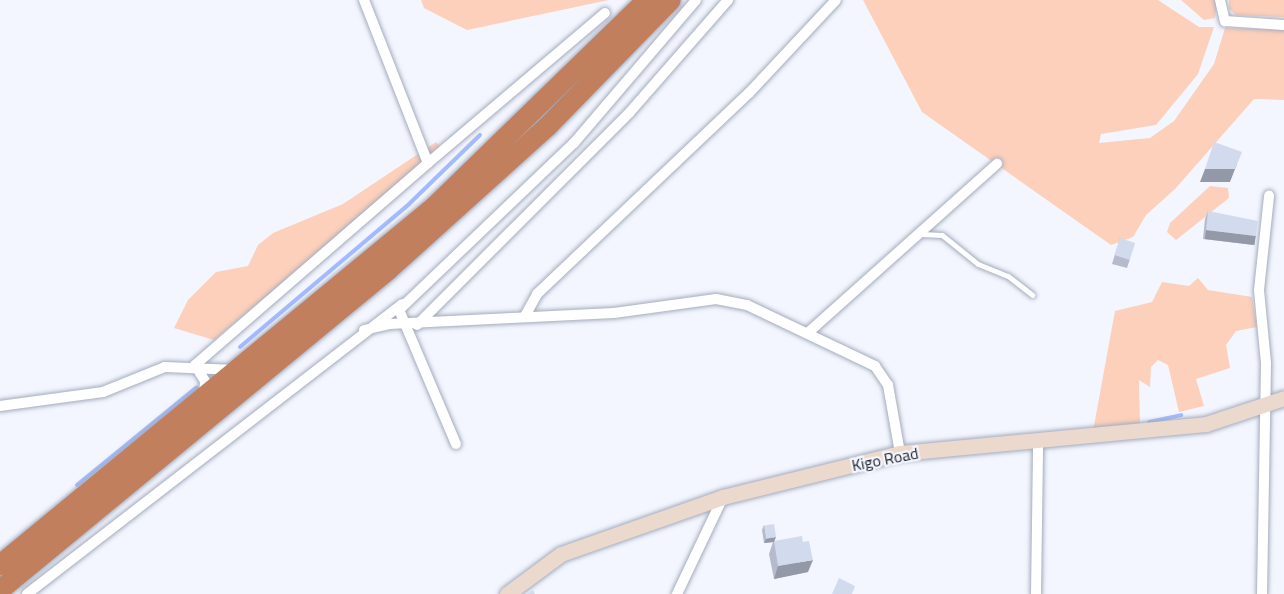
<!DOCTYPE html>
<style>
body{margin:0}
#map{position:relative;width:1284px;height:594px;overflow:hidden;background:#f3f6fe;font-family:"Titillium Web",sans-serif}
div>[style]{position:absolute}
.green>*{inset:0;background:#fcd0bb}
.stream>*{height:4px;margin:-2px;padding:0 2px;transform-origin:2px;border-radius:2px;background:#a2baff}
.roads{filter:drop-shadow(0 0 2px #a4abbd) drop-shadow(0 0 2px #a4abbd)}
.lane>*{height:5px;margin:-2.5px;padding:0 2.5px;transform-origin:2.5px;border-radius:2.5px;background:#fff}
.street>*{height:10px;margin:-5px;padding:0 5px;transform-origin:5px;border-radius:5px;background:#fff}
.secondary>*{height:15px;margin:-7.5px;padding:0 7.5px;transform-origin:7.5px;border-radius:7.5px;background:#ecd9ce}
.highway>*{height:20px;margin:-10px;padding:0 10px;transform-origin:10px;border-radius:10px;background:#c17f5d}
.wall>*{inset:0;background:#b5bbcc}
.shaded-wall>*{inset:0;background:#9399a6;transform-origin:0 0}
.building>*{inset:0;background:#d2daed;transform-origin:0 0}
span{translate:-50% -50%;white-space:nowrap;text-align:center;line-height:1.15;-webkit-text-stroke:4.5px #f3f6fe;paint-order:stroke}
.street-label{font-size:16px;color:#1e2128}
</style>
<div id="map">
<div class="green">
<div style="clip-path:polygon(421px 0,609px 0,467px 30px,424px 8px)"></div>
<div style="clip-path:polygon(863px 0,1158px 0,1199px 27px,1214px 27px,1198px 74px,1156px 125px,1101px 134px,1099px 143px,1150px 138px,1174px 121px,1214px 64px,1225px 28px,1284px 30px,1284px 100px,1254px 99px,1175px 189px,1146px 215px,1133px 237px,1111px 245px,922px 112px)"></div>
<div style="clip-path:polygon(1181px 0,1217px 0,1215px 18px,1204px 20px)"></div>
<div style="clip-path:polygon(1229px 0,1284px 0,1284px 17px,1236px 15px,1229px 9px)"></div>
<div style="clip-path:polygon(436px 142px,442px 149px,214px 340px,174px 328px,188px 300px,216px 272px,248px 266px,258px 245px,273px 233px,343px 204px)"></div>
<div style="clip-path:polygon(1210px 186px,1228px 188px,1229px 198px,1176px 240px,1167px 232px,1170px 223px)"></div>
<div style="clip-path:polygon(1198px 278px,1208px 290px,1252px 297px,1257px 327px,1236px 331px,1226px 345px,1230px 368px,1196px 379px,1204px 406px,1179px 412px,1168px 365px,1158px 360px,1151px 367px,1150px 387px,1139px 380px,1140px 424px,1093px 431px,1115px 311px,1152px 302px,1162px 282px,1189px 286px)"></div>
</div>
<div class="stream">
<div style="left:240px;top:347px;width:221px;rotate:-40.2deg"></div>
<div style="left:409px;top:204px;width:99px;rotate:-44.2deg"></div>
<div style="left:1149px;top:422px;width:33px;rotate:-12deg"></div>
<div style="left:77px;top:485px;width:154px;rotate:-39.2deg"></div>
</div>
<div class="roads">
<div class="lane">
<div style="left:921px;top:234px;width:21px;rotate:3deg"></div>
<div style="left:942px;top:235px;width:46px;rotate:38.9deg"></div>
<div style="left:978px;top:264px;width:32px;rotate:22deg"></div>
<div style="left:1008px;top:276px;width:31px;rotate:38deg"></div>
</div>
<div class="street">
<div style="left:364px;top:0;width:175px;rotate:68.6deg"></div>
<div style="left:428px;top:163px;width:232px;rotate:-40.3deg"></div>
<div style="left:1220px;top:0;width:22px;rotate:77deg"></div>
<div style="left:1225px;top:21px;width:59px;rotate:3.9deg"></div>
<div style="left:525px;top:316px;width:25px;rotate:-61deg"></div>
<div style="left:537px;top:294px;width:292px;rotate:-43.5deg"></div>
<div style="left:749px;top:93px;width:127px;rotate:-46.9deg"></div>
<div style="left:417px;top:325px;width:301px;rotate:-45deg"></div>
<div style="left:630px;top:112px;width:149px;rotate:-48.8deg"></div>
<div style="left:364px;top:330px;width:26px;rotate:-13deg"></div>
<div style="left:389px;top:324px;width:225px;rotate:-2.8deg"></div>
<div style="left:614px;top:313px;width:103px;rotate:-7.8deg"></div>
<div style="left:716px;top:299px;width:32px;rotate:11deg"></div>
<div style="left:747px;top:305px;width:142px;rotate:25.5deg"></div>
<div style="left:875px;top:366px;width:23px;rotate:56deg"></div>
<div style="left:888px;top:385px;width:69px;rotate:80deg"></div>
<div style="left:810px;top:331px;width:251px;rotate:-41.8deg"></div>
<div style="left:195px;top:365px;width:308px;rotate:-40.9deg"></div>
<div style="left:195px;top:365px;width:19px;rotate:58deg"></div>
<div style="left:205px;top:381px;width:14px;rotate:94deg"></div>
<div style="left:0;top:406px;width:104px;rotate:-7.7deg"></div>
<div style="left:103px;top:392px;width:67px;rotate:-22deg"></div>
<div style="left:165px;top:367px;width:71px;rotate:2.4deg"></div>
<div style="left:456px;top:444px;width:146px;rotate:-113deg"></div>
<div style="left:399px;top:310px;width:242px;rotate:-43.7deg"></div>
<div style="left:574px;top:143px;width:188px;rotate:-49.5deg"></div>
<div style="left:27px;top:594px;width:474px;rotate:-37.7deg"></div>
<div style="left:677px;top:594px;width:107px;rotate:-64.6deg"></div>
<div style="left:1036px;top:594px;width:150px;rotate:-89.2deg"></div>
<div style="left:1262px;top:594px;width:231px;rotate:-89deg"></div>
<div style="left:1266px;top:363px;width:73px;rotate:-95.5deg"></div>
<div style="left:1259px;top:290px;width:95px;rotate:-83.9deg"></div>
</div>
<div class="secondary">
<div style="left:507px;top:594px;width:67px;rotate:-36.5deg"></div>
<div style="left:561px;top:554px;width:172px;rotate:-19.4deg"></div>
<div style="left:723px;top:497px;width:182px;rotate:-14deg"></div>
<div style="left:900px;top:453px;width:307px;rotate:-5.4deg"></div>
<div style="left:1206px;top:424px;width:82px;rotate:-18.4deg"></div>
</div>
<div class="highway">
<div style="left:0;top:565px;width:563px;rotate:-39.52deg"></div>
<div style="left:434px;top:207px;width:297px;rotate:-44.2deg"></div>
<div style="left:0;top:590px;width:502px;rotate:-39.5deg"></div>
<div style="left:387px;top:271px;width:215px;rotate:-42deg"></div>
<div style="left:547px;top:127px;width:177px;rotate:-45.7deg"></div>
</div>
</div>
<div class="wall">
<div style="clip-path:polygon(1208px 211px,1256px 236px,1253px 245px,1203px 239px,1205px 219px)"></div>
<div style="clip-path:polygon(1120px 238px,1130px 259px,1127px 268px,1112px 264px)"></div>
<div style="clip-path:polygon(764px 525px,775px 541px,808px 572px,774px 579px,769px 554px,773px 542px,764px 543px,762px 530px)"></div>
</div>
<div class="shaded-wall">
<div style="clip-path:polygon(1237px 164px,1230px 182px,1200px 182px,1205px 169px)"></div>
<div style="left:1206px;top:230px;width:50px;height:9px;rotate:7deg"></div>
<div style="clip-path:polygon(776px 537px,774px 542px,764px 543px,766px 539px)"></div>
<div style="clip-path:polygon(813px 560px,808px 572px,774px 579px,778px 566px)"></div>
</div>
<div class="building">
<div style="clip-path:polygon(1214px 142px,1242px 152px,1235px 169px,1205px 169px)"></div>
<div style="clip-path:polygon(1208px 211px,1258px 221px,1256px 236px,1206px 230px)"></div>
<div style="left:1120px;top:238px;width:16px;height:18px;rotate:18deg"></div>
<div style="left:774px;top:524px;width:13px;height:10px;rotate:81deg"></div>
<div style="clip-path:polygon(802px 536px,803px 542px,809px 541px,813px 560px,778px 566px,774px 541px)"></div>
<div style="clip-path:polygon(839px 578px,855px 586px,852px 594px,832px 594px)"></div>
<div style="clip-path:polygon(533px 590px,535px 594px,527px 594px)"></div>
</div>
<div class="street-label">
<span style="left:885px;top:459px;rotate:-11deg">Kigo Road</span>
</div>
</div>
